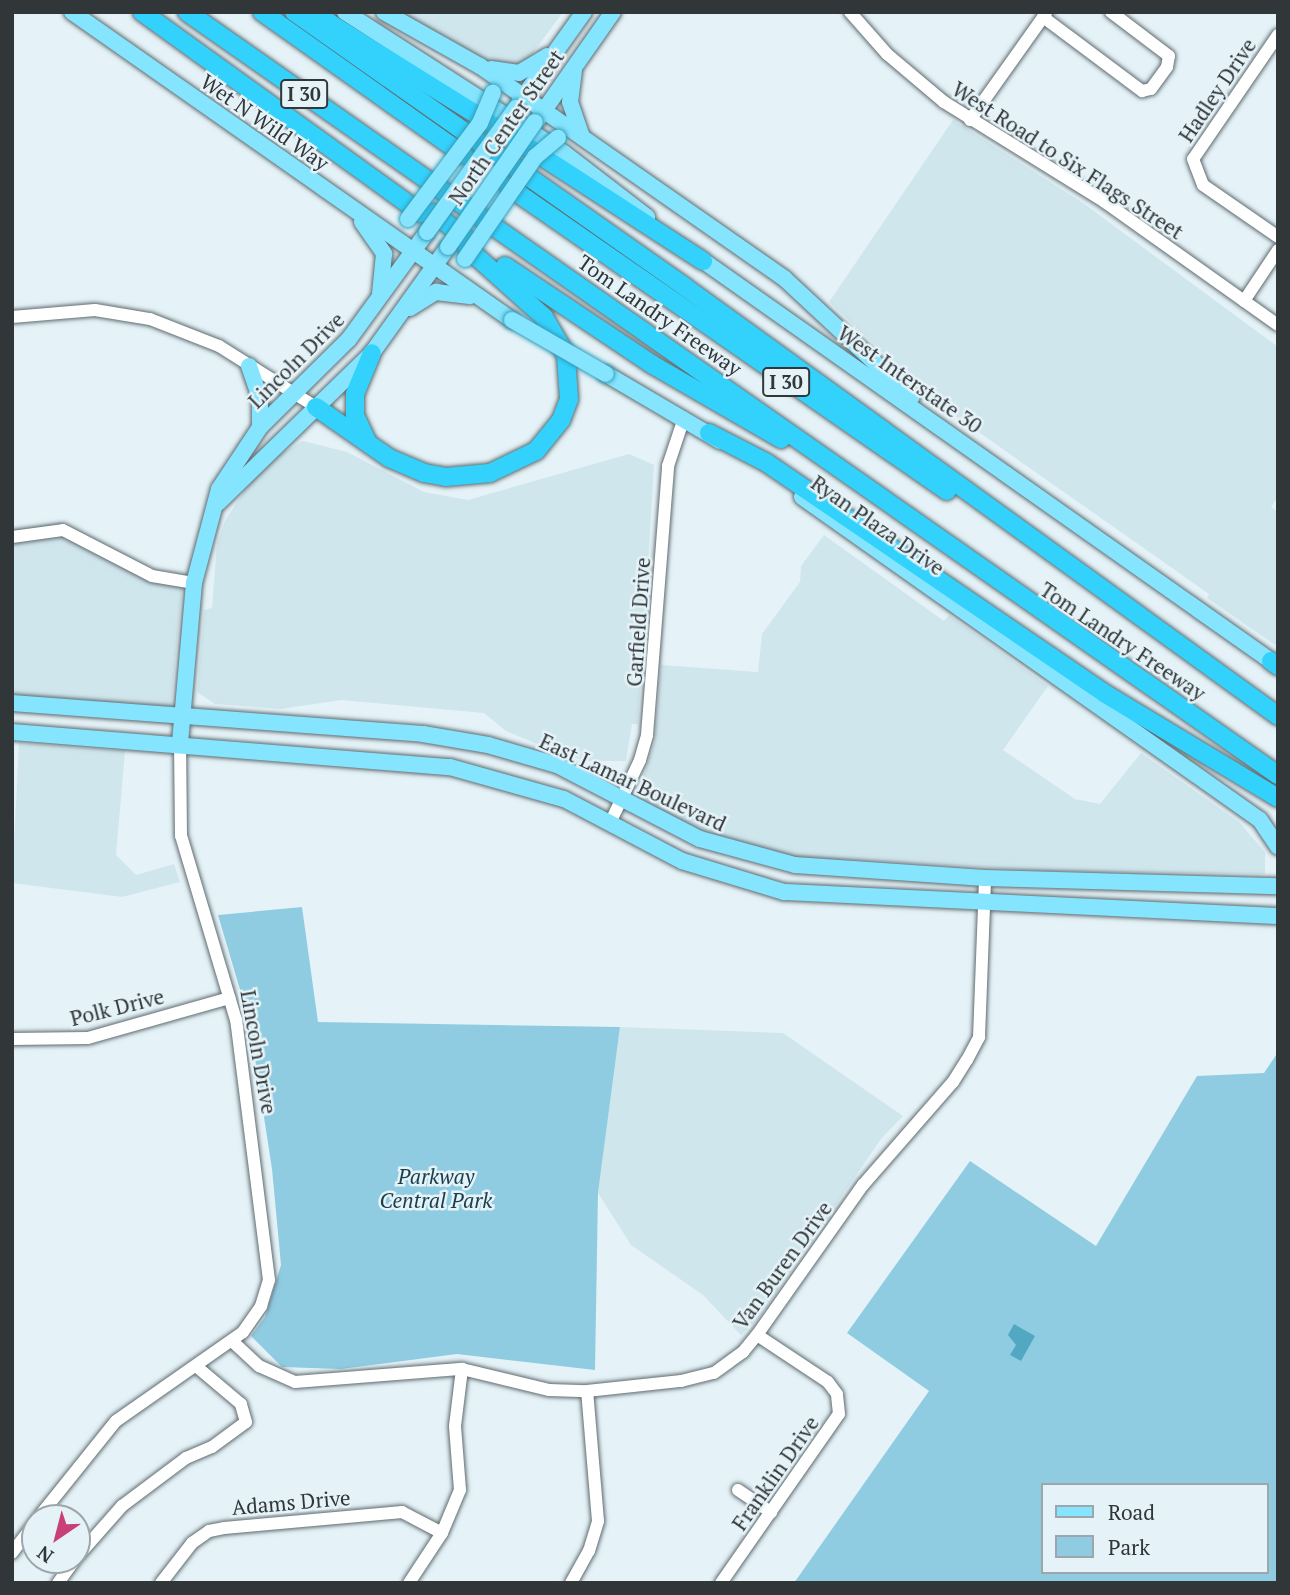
<!DOCTYPE html>
<style>
body{margin:0}
#map{position:relative;width:1290px;height:1595px;overflow:hidden;background:#e5f3f8;font-family:"PT Serif",serif}
div>[style]{position:absolute}
.built>*{inset:0;background:#d0e6ed}
.green>*{inset:0;background:#90cce1}
.water>*{inset:0;background:#52a7c2}
.roads{filter:drop-shadow(0 0 2px #5f6b6f) drop-shadow(0 0 2px #5f6b6f)}
.minor>*{height:12px;margin:-6px;padding:0 6px;transform-origin:6px;border-radius:6px;background:#fff}
.major>*{height:16px;margin:-8px;padding:0 8px;transform-origin:8px;border-radius:8px;background:#85e4fe}
.highway>*{height:18px;margin:-9px;padding:0 9px;transform-origin:9px;border-radius:9px;background:#33d2fd}
.bridges{filter:drop-shadow(0 0 2px #329bb8) drop-shadow(0 0 2px #329bb8)}
.major-bridge>*{height:16px;margin:-8px;padding:0 8px;transform-origin:8px;border-radius:8px;background:#85e4fe}
span{translate:-50% -50%;white-space:nowrap;text-align:center;line-height:1.15;-webkit-text-stroke:5px #e5f3f8;paint-order:stroke}
.shield-label span{padding:2px 5px;background:#e5f3f8;border:2px solid;border-radius:5px;-webkit-text-stroke-width:0}
.shield-label{font-size:19px;color:#313638;font-weight:700}
.street-label{font-size:21px;color:#313638}
.park-label{font-size:21px;color:#183f4b;font-style:italic}
.frame{position:absolute;inset:0;border:14px solid #313638;pointer-events:none}
.legend{position:absolute;left:1041px;top:1483px;width:228px;height:91px;box-sizing:border-box;background:#e5f3f8;border:2px solid #9da7ab;margin:0;padding:9px 12px;list-style:none;font-size:21px;color:#313638}
.legend li{display:flex;align-items:center;gap:14px;height:35px}
.legend b{width:35px;border:2px solid #9da7ab}
.north{position:absolute;left:21px;top:1504px;width:70px;height:70px;box-sizing:border-box;background:#e5f3f8;border:2px solid #9da7ab;border-radius:50%;rotate:215deg;font-size:19px;font-weight:700;line-height:28px;text-align:center;color:#313638}
.north::after{content:'';display:block;margin:auto;width:24px;height:32px;background:#c94079;clip-path:polygon(50% 0,100% 100%,50% 72%,0 100%)}
</style>
<div id="map">
<div class="built">
<div style="clip-path:polygon(388px 12px,563px 12px,527px 61px,510px 67px,491px 67px)"></div>
<div style="clip-path:polygon(953px 120px,1083px 203px,1278px 347px,1278px 497px,1271px 507px,1278px 512px,1278px 647px,1207px 598px,1209px 594px,940px 405px,829px 302px)"></div>
<div style="clip-path:polygon(303px 441px,347px 452px,424px 492px,468px 500px,629px 454px,654px 465px,638px 724px,632px 724px,626px 761px,586px 761px,556px 752px,506px 731px,484px 713px,341px 700px,281px 709px,215px 704px,197px 692px,204px 610px,212px 608px,217px 544px,225px 521px,248px 485px,276px 457px)"></div>
<div style="clip-path:polygon(60px 522px,156px 571px,183px 576px,171px 708px,12px 698px,12px 530px)"></div>
<div style="clip-path:polygon(824px 535px,944px 621px,949px 615px,1048px 686px,1003px 750px,1075px 799px,1100px 804px,1141px 753px,1239px 822px,1265px 852px,1265px 874px,1050px 871px,844px 859px,843px 867px,781px 859px,715px 839px,636px 799px,655px 741px,661px 665px,758px 672px,762px 634px,800px 582px,801px 566px)"></div>
<div style="clip-path:polygon(19px 743px,125px 751px,116px 855px,136px 875px,174px 864px,180px 882px,122px 897px,12px 883px)"></div>
<div style="clip-path:polygon(620px 1027px,783px 1033px,903px 1116px,881px 1139px,759px 1317px,741px 1335px,703px 1295px,631px 1245px,598px 1193px)"></div>
</div>
<div class="green">
<div style="clip-path:polygon(302px 907px,318px 1022px,620px 1027px,598px 1193px,595px 1370px,457px 1354px,341px 1369px,282px 1367px,251px 1336px,265px 1317px,281px 1265px,272px 1169px,249px 1020px,218px 915px)"></div>
<div style="clip-path:polygon(evenodd,1278px 1052px,1278px 1583px,794px 1583px,929px 1391px,847px 1333px,970px 1161px,1096px 1246px,1197px 1076px,1264px 1073px,1278px 1052px,1043px 1485px,1267px 1485px,1267px 1572px,1043px 1572px,1043px 1485px)"></div>
</div>
<div class="water">
<div style="clip-path:polygon(1014px 1324px,1035px 1336px,1021px 1361px,1010px 1355px,1016px 1345px,1008px 1335px)"></div>
</div>
<div class="roads">
<div class="minor">
<div style="left:850px;top:12px;width:56px;rotate:48.6deg"></div>
<div style="left:887px;top:54px;width:75px;rotate:40.1deg"></div>
<div style="left:944px;top:102px;width:190px;rotate:31.8deg"></div>
<div style="left:1105px;top:202px;width:212px;rotate:35.4deg"></div>
<div style="left:1043px;top:17px;width:124px;rotate:36.8deg"></div>
<div style="left:1142px;top:91px;width:9px;rotate:-13deg"></div>
<div style="left:1151px;top:89px;width:27px;rotate:-54deg"></div>
<div style="left:1167px;top:67px;width:11px;rotate:-80deg"></div>
<div style="left:1169px;top:56px;width:73px;rotate:-142.8deg"></div>
<div style="left:1278px;top:35px;width:150px;rotate:124.4deg"></div>
<div style="left:1193px;top:159px;width:28px;rotate:69deg"></div>
<div style="left:1203px;top:185px;width:91px;rotate:34.7deg"></div>
<div style="left:970px;top:120px;width:131px;rotate:-54.6deg"></div>
<div style="left:1244px;top:301px;width:61px;rotate:-56.3deg"></div>
<div style="left:12px;top:317px;width:83px;rotate:-4.8deg"></div>
<div style="left:95px;top:310px;width:56px;rotate:9.3deg"></div>
<div style="left:150px;top:319px;width:74px;rotate:21.4deg"></div>
<div style="left:219px;top:346px;width:115px;rotate:32.2deg"></div>
<div style="left:12px;top:537px;width:51px;rotate:-7.8deg"></div>
<div style="left:63px;top:530px;width:100px;rotate:27.3deg"></div>
<div style="left:152px;top:576px;width:43px;rotate:9.5deg"></div>
<div style="left:610px;top:823px;width:70px;rotate:-64.5deg"></div>
<div style="left:640px;top:760px;width:26px;rotate:-74deg"></div>
<div style="left:647px;top:735px;width:270px;rotate:-85.5deg"></div>
<div style="left:668px;top:466px;width:51px;rotate:-71.6deg"></div>
<div style="left:12px;top:1039px;width:76px;rotate:-0.8deg"></div>
<div style="left:88px;top:1038px;width:147px;rotate:-15.8deg"></div>
<div style="left:232px;top:1341px;width:37px;rotate:43deg"></div>
<div style="left:259px;top:1366px;width:39px;rotate:24deg"></div>
<div style="left:295px;top:1382px;width:168px;rotate:-4.5deg"></div>
<div style="left:462px;top:1369px;width:89px;rotate:13.6deg"></div>
<div style="left:549px;top:1390px;width:38px;rotate:2deg"></div>
<div style="left:587px;top:1391px;width:95px;rotate:-6.1deg"></div>
<div style="left:681px;top:1381px;width:34px;rotate:-14deg"></div>
<div style="left:714px;top:1373px;width:36px;rotate:-36deg"></div>
<div style="left:743px;top:1352px;width:22px;rotate:-51deg"></div>
<div style="left:757px;top:1335px;width:184px;rotate:-54.8deg"></div>
<div style="left:863px;top:1185px;width:137px;rotate:-48.9deg"></div>
<div style="left:953px;top:1082px;width:26px;rotate:-58deg"></div>
<div style="left:967px;top:1060px;width:26px;rotate:-62deg"></div>
<div style="left:979px;top:1037px;width:159px;rotate:-87.8deg"></div>
<div style="left:738px;top:1490px;width:40px;rotate:34deg"></div>
<div style="left:38px;top:1518px;width:124px;rotate:-51.2deg"></div>
<div style="left:116px;top:1421px;width:155px;rotate:-35deg"></div>
<div style="left:243px;top:1332px;width:32px;rotate:-55deg"></div>
<div style="left:261px;top:1306px;width:27px;rotate:-73deg"></div>
<div style="left:269px;top:1280px;width:262px;rotate:-97.2deg"></div>
<div style="left:236px;top:1020px;width:192px;rotate:-106.6deg"></div>
<div style="left:181px;top:836px;width:93px;rotate:-90.6deg"></div>
<div style="left:12px;top:1553px;width:39px;rotate:-53deg"></div>
<div style="left:77px;top:1557px;width:68px;rotate:-48.6deg"></div>
<div style="left:122px;top:1506px;width:80px;rotate:-36.9deg"></div>
<div style="left:186px;top:1458px;width:28px;rotate:-23deg"></div>
<div style="left:212px;top:1447px;width:42px;rotate:-36.3deg"></div>
<div style="left:246px;top:1422px;width:19px;rotate:-106deg"></div>
<div style="left:241px;top:1404px;width:57px;rotate:-139.9deg"></div>
<div style="left:58px;top:1583px;width:29px;rotate:-54deg"></div>
<div style="left:161px;top:1583px;width:51px;rotate:-52.2deg"></div>
<div style="left:192px;top:1543px;width:21px;rotate:-35deg"></div>
<div style="left:209px;top:1531px;width:15px;rotate:-11deg"></div>
<div style="left:224px;top:1528px;width:179px;rotate:-5.1deg"></div>
<div style="left:402px;top:1512px;width:45px;rotate:27.7deg"></div>
<div style="left:409px;top:1583px;width:60px;rotate:-56.6deg"></div>
<div style="left:442px;top:1533px;width:47px;rotate:-67.3deg"></div>
<div style="left:460px;top:1490px;width:64px;rotate:-94.5deg"></div>
<div style="left:455px;top:1426px;width:57px;rotate:-83deg"></div>
<div style="left:571px;top:1583px;width:37px;rotate:-61deg"></div>
<div style="left:589px;top:1551px;width:31px;rotate:-73deg"></div>
<div style="left:598px;top:1521px;width:130px;rotate:-94.8deg"></div>
<div style="left:721px;top:1583px;width:206px;rotate:-55.1deg"></div>
<div style="left:839px;top:1414px;width:20px;rotate:-96deg"></div>
<div style="left:837px;top:1394px;width:15px;rotate:-127deg"></div>
<div style="left:828px;top:1382px;width:85px;rotate:-146.5deg"></div>
</div>
<div class="major">
<div style="left:72px;top:12px;width:537px;rotate:34.99deg"></div>
<div style="left:345px;top:12px;width:260px;rotate:32.8deg"></div>
<div style="left:564px;top:153px;width:105px;rotate:37.6deg"></div>
<div style="left:384px;top:12px;width:110px;rotate:29.4deg"></div>
<div style="left:480px;top:66px;width:372px;rotate:34.9deg"></div>
<div style="left:785px;top:279px;width:173px;rotate:42.9deg"></div>
<div style="left:491px;top:69px;width:28px;rotate:8deg"></div>
<div style="left:519px;top:73px;width:33px;rotate:-31deg"></div>
<div style="left:574px;top:70px;width:32px;rotate:97deg"></div>
<div style="left:570px;top:102px;width:37px;rotate:71deg"></div>
<div style="left:519px;top:103px;width:112px;rotate:-54.5deg"></div>
<div style="left:538px;top:119px;width:131px;rotate:-55deg"></div>
<div style="left:362px;top:222px;width:39px;rotate:55deg"></div>
<div style="left:384px;top:254px;width:40px;rotate:95.7deg"></div>
<div style="left:695px;top:255px;width:713px;rotate:35.18deg"></div>
<div style="left:410px;top:308px;width:31px;rotate:-32deg"></div>
<div style="left:436px;top:292px;width:34px;rotate:7deg"></div>
<div style="left:249px;top:366px;width:34px;rotate:71deg"></div>
<div style="left:260px;top:398px;width:29px;rotate:90deg"></div>
<div style="left:606px;top:374px;width:132px;rotate:30.4deg"></div>
<div style="left:802px;top:497px;width:560px;rotate:35.19deg"></div>
<div style="left:1260px;top:820px;width:32px;rotate:56deg"></div>
<div style="left:218px;top:503px;width:215px;rotate:-44.2deg"></div>
<div style="left:372px;top:353px;width:130px;rotate:-54.4deg"></div>
<div style="left:12px;top:703px;width:412px;rotate:4.3deg"></div>
<div style="left:423px;top:734px;width:66px;rotate:9.6deg"></div>
<div style="left:488px;top:745px;width:72px;rotate:16.2deg"></div>
<div style="left:557px;top:765px;width:161px;rotate:27.4deg"></div>
<div style="left:700px;top:839px;width:98px;rotate:15.3deg"></div>
<div style="left:795px;top:865px;width:190px;rotate:3.9deg"></div>
<div style="left:985px;top:878px;width:293px;rotate:1.6deg"></div>
<div style="left:12px;top:732px;width:439px;rotate:4.6deg"></div>
<div style="left:450px;top:767px;width:118px;rotate:15.7deg"></div>
<div style="left:564px;top:799px;width:133px;rotate:27.7deg"></div>
<div style="left:682px;top:861px;width:107px;rotate:16.9deg"></div>
<div style="left:784px;top:892px;width:495px;rotate:2.8deg"></div>
<div style="left:180px;top:743px;width:161px;rotate:-85deg"></div>
<div style="left:194px;top:583px;width:97px;rotate:-75.1deg"></div>
<div style="left:219px;top:489px;width:74px;rotate:-56.5deg"></div>
<div style="left:260px;top:427px;width:125px;rotate:-44.7deg"></div>
<div style="left:349px;top:339px;width:132px;rotate:-53.9deg"></div>
</div>
<div class="highway">
<div style="left:142px;top:12px;width:344px;rotate:35.8deg"></div>
<div style="left:187px;top:12px;width:1331px;rotate:34.97deg"></div>
<div style="left:262px;top:12px;width:247px;rotate:35.3deg"></div>
<div style="left:294px;top:12px;width:478px;rotate:35.1deg"></div>
<div style="left:685px;top:287px;width:732px;rotate:35.88deg"></div>
<div style="left:315px;top:14px;width:203px;rotate:31.9deg"></div>
<div style="left:495px;top:126px;width:248px;rotate:33deg"></div>
<div style="left:509px;top:187px;width:533px;rotate:34.76deg"></div>
<div style="left:433px;top:213px;width:39px;rotate:37deg"></div>
<div style="left:505px;top:266px;width:178px;rotate:33.8deg"></div>
<div style="left:653px;top:365px;width:148px;rotate:30deg"></div>
<div style="left:316px;top:407px;width:89px;rotate:34.9deg"></div>
<div style="left:389px;top:458px;width:38px;rotate:23deg"></div>
<div style="left:424px;top:473px;width:22px;rotate:10deg"></div>
<div style="left:446px;top:477px;width:44px;rotate:-5.2deg"></div>
<div style="left:490px;top:473px;width:51px;rotate:-25.6deg"></div>
<div style="left:536px;top:451px;width:40px;rotate:-51deg"></div>
<div style="left:561px;top:420px;width:22px;rotate:-69deg"></div>
<div style="left:569px;top:399px;width:44px;rotate:-93.9deg"></div>
<div style="left:566px;top:355px;width:44px;rotate:-120.1deg"></div>
<div style="left:544px;top:317px;width:103px;rotate:-138.1deg"></div>
<div style="left:709px;top:433px;width:65px;rotate:27.3deg"></div>
<div style="left:767px;top:463px;width:408px;rotate:34.3deg"></div>
<div style="left:1104px;top:693px;width:203px;rotate:31.1deg"></div>
<div style="left:367px;top:441px;width:29px;rotate:-115deg"></div>
<div style="left:355px;top:415px;width:21px;rotate:-90deg"></div>
<div style="left:355px;top:394px;width:44px;rotate:-67.5deg"></div>
<div style="left:1271px;top:661px;width:9px;rotate:36deg"></div>
</div>
</div>
<div class="bridges">
<div class="major-bridge">
<div style="left:408px;top:219px;width:120px;rotate:-53.1deg"></div>
<div style="left:480px;top:123px;width:33px;rotate:-67deg"></div>
<div style="left:427px;top:232px;width:153px;rotate:-54.3deg"></div>
<div style="left:448px;top:247px;width:152px;rotate:-55.2deg"></div>
<div style="left:465px;top:259px;width:124px;rotate:-55.5deg"></div>
<div style="left:535px;top:157px;width:30px;rotate:-40deg"></div>
<div style="left:512px;top:320px;width:108px;rotate:29.9deg"></div>
</div>
</div>
<div class="shield-label">
<span style="left:304px;top:94px">I 30</span>
<span style="left:786px;top:382px">I 30</span>
</div>
<div class="street-label">
<span style="left:1217px;top:90px;rotate:-56deg">Hadley Drive</span>
<span style="left:265px;top:122px;rotate:35deg">Wet N Wild Way</span>
<span style="left:506px;top:127px;rotate:-55deg">North Center Street</span>
<span style="left:1068px;top:160px;rotate:33deg">West Road to Six Flags Street</span>
<span style="left:660px;top:315px;rotate:35deg">Tom Landry Freeway</span>
<span style="left:296px;top:360px;rotate:-45deg">Lincoln Drive</span>
<span style="left:910px;top:379px;rotate:35deg">West Interstate 30</span>
<span style="left:878px;top:525px;rotate:35deg">Ryan Plaza Drive</span>
<span style="left:638px;top:622px;rotate:-86deg">Garfield Drive</span>
<span style="left:1123px;top:641px;rotate:34deg">Tom Landry Freeway</span>
<span style="left:633px;top:782px;rotate:25deg">East Lamar Boulevard</span>
<span style="left:117px;top:1007px;rotate:-14deg">Polk Drive</span>
<span style="left:259px;top:1052px;rotate:80deg">Lincoln Drive</span>
<span style="left:782px;top:1265px;rotate:-54deg">Van Buren Drive</span>
<span style="left:775px;top:1473px;rotate:-55deg">Franklin Drive</span>
<span style="left:291px;top:1502px;rotate:-5deg">Adams Drive</span>
</div>
<div class="park-label">
<span style="left:436px;top:1188px">Parkway<br>Central Park</span>
</div>
<div class="frame"></div>
<ul class="legend">
<li><b style="height:9px;background:#85e4fe"></b>Road</li>
<li><b style="height:19px;background:#90cce1"></b>Park</li>
</ul>
<div class="north">N</div>
</div>
